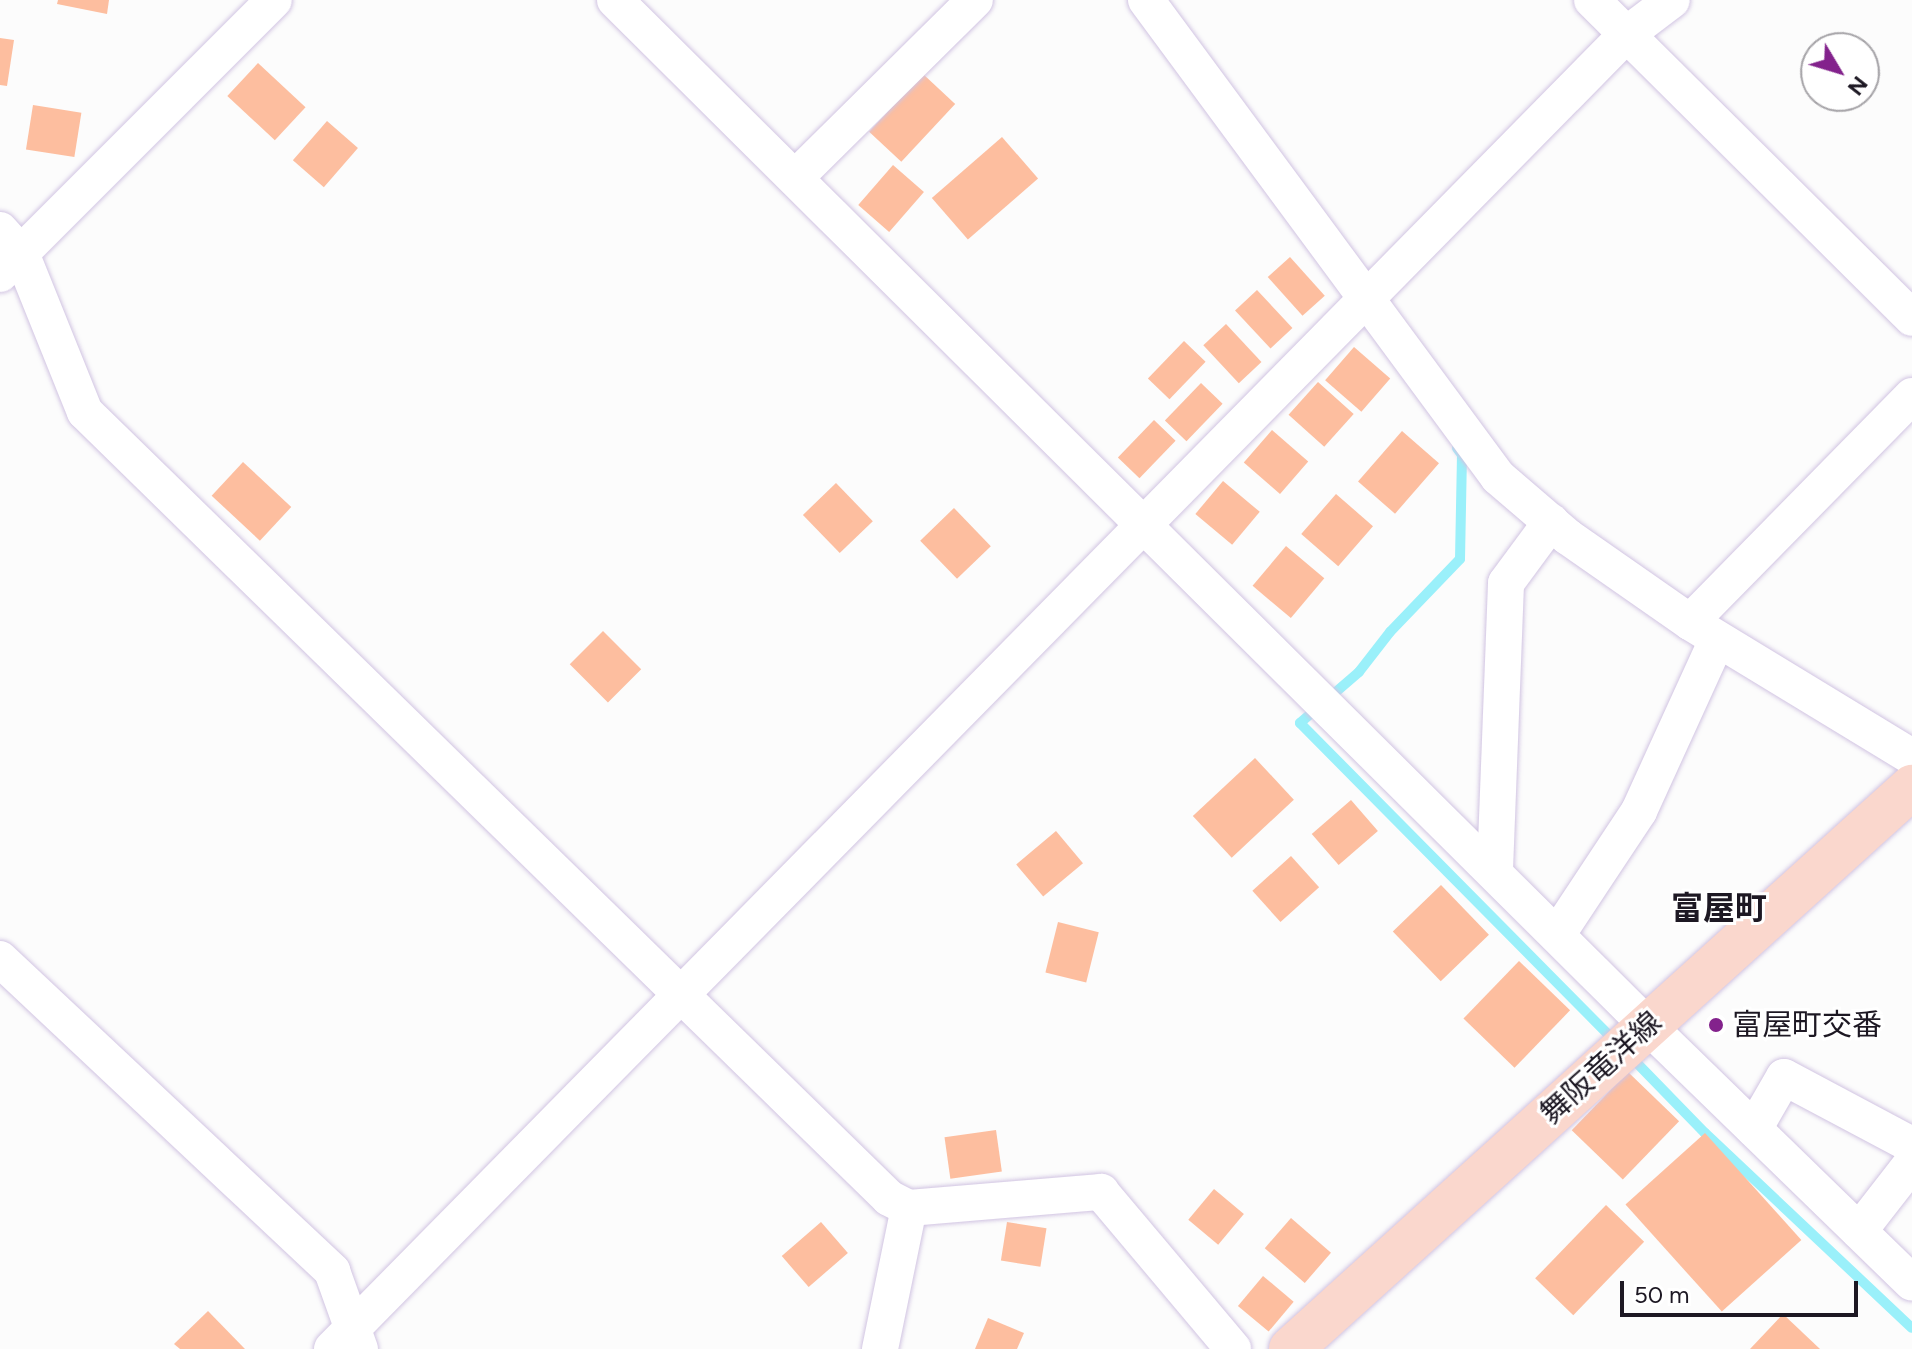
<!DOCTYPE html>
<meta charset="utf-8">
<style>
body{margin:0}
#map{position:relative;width:1912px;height:1349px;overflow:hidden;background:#fcfcfc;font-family:Figtree,"Noto Sans JP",sans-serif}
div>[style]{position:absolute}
.stream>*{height:10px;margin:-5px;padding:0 5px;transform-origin:5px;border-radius:5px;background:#9af0fa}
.building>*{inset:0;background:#fdbe9f;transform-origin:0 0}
.roads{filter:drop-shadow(0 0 2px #d1c4e2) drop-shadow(0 0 2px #d1c4e2)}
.minor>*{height:36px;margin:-18px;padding:0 18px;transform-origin:18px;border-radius:18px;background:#fff}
.major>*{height:44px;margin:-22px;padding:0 22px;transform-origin:22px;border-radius:22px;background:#fad7cd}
.dots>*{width:22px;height:22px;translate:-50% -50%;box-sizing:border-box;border:4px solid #fff;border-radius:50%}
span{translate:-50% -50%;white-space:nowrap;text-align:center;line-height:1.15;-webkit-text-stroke:6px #fff;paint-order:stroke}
.poi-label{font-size:30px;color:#1d1823}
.left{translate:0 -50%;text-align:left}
.street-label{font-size:30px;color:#1d1823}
.neighbourhood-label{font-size:32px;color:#1d1823;font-weight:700}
.north{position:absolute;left:1800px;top:32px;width:80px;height:80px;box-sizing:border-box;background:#fff;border:2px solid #a5a3a7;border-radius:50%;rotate:128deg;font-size:22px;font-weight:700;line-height:32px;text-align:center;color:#1d1823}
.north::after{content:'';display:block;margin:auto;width:28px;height:36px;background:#83228c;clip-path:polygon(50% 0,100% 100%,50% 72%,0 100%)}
.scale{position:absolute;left:1620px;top:1281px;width:238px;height:36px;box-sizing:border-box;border:4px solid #1d1823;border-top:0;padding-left:10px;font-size:24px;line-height:28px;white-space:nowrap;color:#1d1823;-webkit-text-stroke:6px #fff;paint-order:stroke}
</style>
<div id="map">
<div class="stream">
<div style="left:1457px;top:448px;width:9px;rotate:54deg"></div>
<div style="left:1462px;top:455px;width:104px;rotate:91.1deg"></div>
<div style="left:1460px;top:559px;width:101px;rotate:133.8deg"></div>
<div style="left:1390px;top:632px;width:51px;rotate:127.8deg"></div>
<div style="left:1359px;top:672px;width:78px;rotate:139.2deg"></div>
<div style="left:1300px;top:723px;width:450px;rotate:45.3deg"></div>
<div style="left:1631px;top:1057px;width:106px;rotate:45.8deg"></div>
<div style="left:1705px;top:1133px;width:284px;rotate:43.3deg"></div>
</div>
<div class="building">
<div style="clip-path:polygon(58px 0,109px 0,107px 14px,57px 4px)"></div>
<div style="clip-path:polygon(0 38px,14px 40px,7px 86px,0 85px)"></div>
<div style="left:258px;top:63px;width:65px;height:45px;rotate:43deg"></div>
<div style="left:923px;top:74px;width:44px;height:79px;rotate:43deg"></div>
<div style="left:33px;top:105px;width:49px;height:45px;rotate:9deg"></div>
<div style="left:327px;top:121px;width:41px;height:52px;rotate:41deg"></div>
<div style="left:1002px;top:137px;width:55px;height:93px;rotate:49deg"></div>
<div style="left:893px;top:165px;width:41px;height:53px;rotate:41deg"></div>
<div style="left:1290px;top:257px;width:52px;height:30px;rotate:48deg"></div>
<div style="left:1257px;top:290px;width:52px;height:30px;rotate:47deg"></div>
<div style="left:1226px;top:324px;width:52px;height:31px;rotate:47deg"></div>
<div style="left:1184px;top:341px;width:30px;height:52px;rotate:44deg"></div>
<div style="left:1354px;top:347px;width:48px;height:44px;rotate:41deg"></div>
<div style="left:1318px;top:382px;width:48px;height:44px;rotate:42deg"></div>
<div style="left:1201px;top:383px;width:30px;height:52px;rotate:44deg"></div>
<div style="left:1154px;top:420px;width:30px;height:52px;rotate:44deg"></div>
<div style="left:1272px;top:430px;width:48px;height:43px;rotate:41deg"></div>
<div style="left:1402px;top:431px;width:49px;height:67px;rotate:41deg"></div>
<div style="left:243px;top:462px;width:66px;height:46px;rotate:43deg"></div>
<div style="left:1223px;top:481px;width:48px;height:43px;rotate:40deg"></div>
<div style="left:836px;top:483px;width:53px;height:46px;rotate:46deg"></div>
<div style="left:1336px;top:494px;width:49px;height:53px;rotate:41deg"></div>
<div style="left:954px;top:508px;width:53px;height:47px;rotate:46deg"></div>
<div style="left:1286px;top:546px;width:50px;height:52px;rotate:40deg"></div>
<div style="left:603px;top:631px;width:54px;height:47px;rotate:45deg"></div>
<div style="left:1255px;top:758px;width:57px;height:85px;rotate:47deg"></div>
<div style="left:1351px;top:800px;width:41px;height:52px;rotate:49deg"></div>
<div style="left:1056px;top:831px;width:42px;height:52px;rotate:50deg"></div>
<div style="left:1291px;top:856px;width:42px;height:52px;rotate:48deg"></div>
<div style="left:1441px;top:885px;width:69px;height:67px;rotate:46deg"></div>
<div style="left:1058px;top:922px;width:42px;height:52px;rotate:14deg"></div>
<div style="left:1519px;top:961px;width:71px;height:80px;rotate:44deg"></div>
<div style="left:1628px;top:1072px;width:71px;height:81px;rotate:44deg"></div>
<div style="left:996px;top:1130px;width:42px;height:52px;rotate:82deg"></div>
<div style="left:1705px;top:1133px;width:144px;height:107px;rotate:48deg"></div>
<div style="left:1214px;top:1189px;width:39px;height:40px;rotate:40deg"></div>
<div style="left:1606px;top:1205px;width:53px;height:102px;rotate:44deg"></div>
<div style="left:1291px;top:1218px;width:53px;height:40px;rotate:41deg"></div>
<div style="left:821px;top:1222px;width:41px;height:52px;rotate:49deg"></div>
<div style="left:1007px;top:1222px;width:40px;height:39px;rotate:9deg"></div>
<div style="left:1263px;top:1276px;width:40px;height:39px;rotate:40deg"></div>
<div style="clip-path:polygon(208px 1311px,245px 1349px,180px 1349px,174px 1344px)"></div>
<div style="clip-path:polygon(1783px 1314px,1820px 1349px,1750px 1349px)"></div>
<div style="clip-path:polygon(988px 1318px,1024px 1333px,1017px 1349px,975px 1349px)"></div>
</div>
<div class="roads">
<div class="minor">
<div style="left:615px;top:0;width:1456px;rotate:44.81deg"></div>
<div style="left:1648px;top:1026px;width:368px;rotate:44.2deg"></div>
<div style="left:1146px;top:0;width:593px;rotate:53.57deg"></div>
<div style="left:1498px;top:477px;width:92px;rotate:40.6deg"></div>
<div style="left:1568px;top:537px;width:149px;rotate:34.9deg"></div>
<div style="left:1690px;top:622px;width:260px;rotate:31.3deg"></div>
<div style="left:1592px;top:0;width:451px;rotate:44.8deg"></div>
<div style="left:795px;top:178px;width:253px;rotate:-44.7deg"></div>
<div style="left:0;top:230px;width:31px;rotate:48deg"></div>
<div style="left:21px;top:253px;width:171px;rotate:68.1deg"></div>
<div style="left:85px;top:412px;width:1124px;rotate:44.35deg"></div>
<div style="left:889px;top:1198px;width:22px;rotate:27deg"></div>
<div style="left:909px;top:1208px;width:193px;rotate:-4.8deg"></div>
<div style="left:1101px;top:1192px;width:205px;rotate:49.9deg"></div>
<div style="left:0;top:274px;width:387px;rotate:-45deg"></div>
<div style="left:1690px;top:622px;width:317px;rotate:-45.5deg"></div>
<div style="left:1495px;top:870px;width:287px;rotate:-87.8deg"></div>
<div style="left:1506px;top:583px;width:76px;rotate:-53.6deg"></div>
<div style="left:1557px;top:935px;width:149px;rotate:-56.5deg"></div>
<div style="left:1639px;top:811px;width:188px;rotate:-65.5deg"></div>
<div style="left:0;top:959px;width:456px;rotate:43.2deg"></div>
<div style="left:332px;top:1271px;width:83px;rotate:70.3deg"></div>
<div style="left:1754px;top:1129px;width:60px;rotate:-60deg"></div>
<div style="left:1784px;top:1077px;width:145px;rotate:28deg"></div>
<div style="left:1859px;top:1231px;width:86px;rotate:-52.1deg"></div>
<div style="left:332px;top:1349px;width:1846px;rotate:-45.44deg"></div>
<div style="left:1627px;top:34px;width:56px;rotate:-37.1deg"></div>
<div style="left:880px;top:1349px;width:144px;rotate:-78.4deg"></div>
</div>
<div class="major">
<div style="left:1291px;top:1349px;width:838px;rotate:-42.14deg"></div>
</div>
</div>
<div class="dots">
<div style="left:1716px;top:1025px;background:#83228c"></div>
</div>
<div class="poi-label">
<span class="left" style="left:1732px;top:1025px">富屋町交番</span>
</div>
<div class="street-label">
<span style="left:1601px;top:1068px;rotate:-42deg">舞阪竜洋線</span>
</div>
<div class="neighbourhood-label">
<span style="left:1719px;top:908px">富屋町</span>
</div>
<div class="north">N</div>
<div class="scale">50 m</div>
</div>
